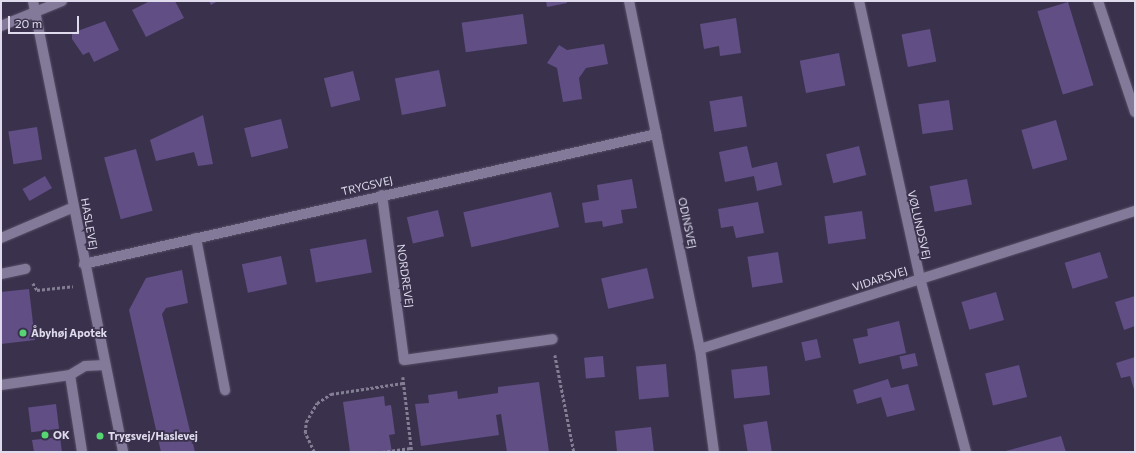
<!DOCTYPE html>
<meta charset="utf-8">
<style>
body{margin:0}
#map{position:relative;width:1136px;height:453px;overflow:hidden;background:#3a324d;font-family:Commissioner,sans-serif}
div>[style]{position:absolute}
.building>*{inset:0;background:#604e85;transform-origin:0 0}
.path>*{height:2.5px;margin-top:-1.25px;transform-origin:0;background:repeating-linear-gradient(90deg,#847e94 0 3px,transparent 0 5px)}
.roads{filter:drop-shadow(0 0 1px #574f66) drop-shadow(0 0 1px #574f66)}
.minor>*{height:10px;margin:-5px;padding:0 5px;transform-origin:5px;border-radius:5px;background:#837a9a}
.dots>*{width:11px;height:11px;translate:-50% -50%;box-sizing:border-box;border:2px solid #3a324d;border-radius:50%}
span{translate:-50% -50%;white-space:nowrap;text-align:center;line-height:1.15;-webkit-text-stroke:3.5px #3a324d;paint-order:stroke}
.street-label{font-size:11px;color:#dfdbec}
.poi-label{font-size:11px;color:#dfdbec;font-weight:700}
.left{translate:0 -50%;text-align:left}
.frame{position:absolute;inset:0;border:2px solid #dfdbec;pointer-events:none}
.scale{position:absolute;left:8px;top:16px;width:71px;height:18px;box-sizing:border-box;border:2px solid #dfdbec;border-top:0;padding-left:5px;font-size:12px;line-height:14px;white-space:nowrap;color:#dfdbec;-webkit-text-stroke:3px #3a324d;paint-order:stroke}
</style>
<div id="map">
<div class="building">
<div style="clip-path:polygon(150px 1px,175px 1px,184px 18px,146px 37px,132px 10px)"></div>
<div style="clip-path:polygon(209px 1px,218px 1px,211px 5px)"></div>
<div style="clip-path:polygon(546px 1px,567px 1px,567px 3px,547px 7px)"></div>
<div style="left:1068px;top:2px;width:87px;height:32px;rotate:73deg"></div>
<div style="left:523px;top:14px;width:30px;height:62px;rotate:82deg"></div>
<div style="clip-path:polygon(736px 18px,741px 53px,720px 56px,719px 46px,704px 49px,700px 24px)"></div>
<div style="clip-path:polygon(105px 21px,119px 50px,94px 62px,89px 52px,83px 55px,72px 39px,72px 33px)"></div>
<div style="left:930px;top:29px;width:33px;height:29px;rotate:79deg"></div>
<div style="clip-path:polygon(604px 44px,608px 64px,586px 68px,579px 78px,582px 99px,563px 102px,557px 68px,547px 63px,559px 45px,567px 50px)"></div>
<div style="left:839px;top:53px;width:33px;height:40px;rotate:79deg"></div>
<div style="left:439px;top:70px;width:37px;height:45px;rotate:79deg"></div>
<div style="left:353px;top:71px;width:30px;height:30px;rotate:76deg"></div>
<div style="left:742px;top:96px;width:31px;height:33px;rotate:81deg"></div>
<div style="left:949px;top:100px;width:30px;height:31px;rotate:82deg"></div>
<div style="clip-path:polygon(203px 115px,213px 164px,198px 166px,194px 152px,156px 161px,150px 140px)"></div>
<div style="left:281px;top:119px;width:30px;height:38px;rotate:76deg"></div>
<div style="left:1056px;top:120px;width:41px;height:36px;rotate:74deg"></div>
<div style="left:37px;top:127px;width:33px;height:29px;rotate:81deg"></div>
<div style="clip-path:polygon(747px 146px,752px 168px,777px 162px,782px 185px,757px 191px,754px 176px,725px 182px,719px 152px)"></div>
<div style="left:859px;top:146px;width:30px;height:34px;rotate:76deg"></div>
<div style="left:136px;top:149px;width:64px;height:33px;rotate:75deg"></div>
<div style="left:45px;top:176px;width:14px;height:26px;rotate:60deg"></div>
<div style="clip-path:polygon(632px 179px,637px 208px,621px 210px,623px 223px,603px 227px,602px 221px,585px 223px,582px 203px,599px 200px,597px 185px)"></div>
<div style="left:967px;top:179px;width:26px;height:38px;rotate:79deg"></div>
<div style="left:551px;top:192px;width:36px;height:90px;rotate:77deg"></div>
<div style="clip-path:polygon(758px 202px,764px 233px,736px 238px,733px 226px,721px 228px,718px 209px)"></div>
<div style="left:438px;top:210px;width:27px;height:32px;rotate:77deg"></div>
<div style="left:862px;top:211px;width:28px;height:38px;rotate:82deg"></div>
<div style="left:366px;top:239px;width:34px;height:57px;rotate:80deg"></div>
<div style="left:778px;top:252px;width:31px;height:31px;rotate:81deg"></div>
<div style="left:1100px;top:252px;width:27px;height:37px;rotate:73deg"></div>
<div style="left:281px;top:256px;width:29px;height:40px;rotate:78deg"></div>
<div style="left:647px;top:268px;width:31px;height:47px;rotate:77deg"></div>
<div style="clip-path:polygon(182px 270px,188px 303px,166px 308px,162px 314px,195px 452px,161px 452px,129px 310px,146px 278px)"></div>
<div style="clip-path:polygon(29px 289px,35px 340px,1px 344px,1px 292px)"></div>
<div style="left:996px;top:292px;width:29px;height:36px;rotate:74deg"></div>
<div style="clip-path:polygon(1135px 296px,1135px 326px,1124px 330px,1115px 302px)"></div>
<div style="clip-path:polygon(899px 321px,906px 353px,859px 364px,853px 339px,868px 336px,867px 329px)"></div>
<div style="left:817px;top:339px;width:19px;height:16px;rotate:78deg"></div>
<div style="left:915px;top:353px;width:13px;height:16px;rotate:77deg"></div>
<div style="left:603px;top:356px;width:21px;height:19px;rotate:85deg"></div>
<div style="clip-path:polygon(1135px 357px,1135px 393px,1130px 376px,1121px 378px,1116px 363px)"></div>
<div style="left:666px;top:364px;width:33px;height:30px;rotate:85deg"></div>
<div style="left:1019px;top:365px;width:33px;height:35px;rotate:76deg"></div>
<div style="left:767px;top:366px;width:29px;height:36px;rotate:84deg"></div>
<div style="clip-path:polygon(888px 379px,891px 388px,908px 384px,915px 410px,887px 417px,881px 397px,857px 404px,853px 390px)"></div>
<div style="clip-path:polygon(539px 382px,549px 452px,507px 452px,501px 414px,496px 415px,499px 435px,421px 446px,415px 404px,429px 403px,428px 395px,457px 391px,458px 399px,498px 393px,498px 387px)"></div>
<div style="clip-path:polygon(384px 396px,385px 406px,391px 405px,395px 434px,389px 435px,392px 452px,350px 452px,343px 402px)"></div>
<div style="left:56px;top:404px;width:25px;height:28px;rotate:83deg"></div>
<div style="left:767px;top:421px;width:30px;height:24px;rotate:81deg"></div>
<div style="clip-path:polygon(651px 427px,654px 452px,617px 452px,615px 431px)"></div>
<div style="clip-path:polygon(1061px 436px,1066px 452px,1002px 452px)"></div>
<div style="clip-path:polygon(60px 437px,62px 452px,34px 452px,32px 440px)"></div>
</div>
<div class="path">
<div style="left:33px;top:283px;width:8px;rotate:60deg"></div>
<div style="left:37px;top:290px;width:36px;rotate:-6deg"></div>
<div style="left:555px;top:355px;width:99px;rotate:78.9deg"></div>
<div style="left:403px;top:377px;width:76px;rotate:83.2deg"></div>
<div style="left:314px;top:452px;width:21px;rotate:-115deg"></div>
<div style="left:305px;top:433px;width:11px;rotate:-85deg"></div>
<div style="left:306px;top:422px;width:22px;rotate:-60deg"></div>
<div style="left:317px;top:403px;width:17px;rotate:-33deg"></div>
<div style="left:331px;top:394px;width:73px;rotate:-8.7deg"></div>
<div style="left:382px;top:452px;width:29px;rotate:-8deg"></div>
</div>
<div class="roads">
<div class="minor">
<div style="left:33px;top:1px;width:460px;rotate:78.7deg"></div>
<div style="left:629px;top:1px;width:355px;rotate:78.5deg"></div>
<div style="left:700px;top:349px;width:104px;rotate:82.3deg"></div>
<div style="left:859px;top:1px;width:284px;rotate:77.6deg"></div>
<div style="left:920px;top:278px;width:180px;rotate:75.2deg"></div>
<div style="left:1098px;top:1px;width:117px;rotate:71.6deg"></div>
<div style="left:1px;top:26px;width:66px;rotate:-22.3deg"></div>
<div style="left:382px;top:195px;width:166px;rotate:82.4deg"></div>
<div style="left:404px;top:360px;width:150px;rotate:-8deg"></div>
<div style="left:1px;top:238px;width:79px;rotate:-23deg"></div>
<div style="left:196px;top:238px;width:155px;rotate:79.2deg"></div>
<div style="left:84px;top:264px;width:587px;rotate:-12.8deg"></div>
<div style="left:1px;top:274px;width:25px;rotate:-12deg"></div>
<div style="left:700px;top:349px;width:456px;rotate:-17.6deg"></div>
<div style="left:70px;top:375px;width:78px;rotate:81.1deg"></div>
<div style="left:1px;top:385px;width:70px;rotate:-8.2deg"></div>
<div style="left:70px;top:375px;width:17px;rotate:-31deg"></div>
<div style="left:85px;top:366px;width:20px;rotate:-3deg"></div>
</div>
</div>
<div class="dots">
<div style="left:23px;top:333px;background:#55d672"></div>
<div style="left:45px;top:435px;background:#55d672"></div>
<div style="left:100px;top:436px;background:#55d672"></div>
</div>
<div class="street-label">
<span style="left:367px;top:186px;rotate:-13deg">TRYGSVEJ</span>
<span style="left:687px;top:223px;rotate:78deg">ODINSVEJ</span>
<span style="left:89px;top:224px;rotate:80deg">HASLEVEJ</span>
<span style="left:919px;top:225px;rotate:77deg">VØLUNDSVEJ</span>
<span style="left:405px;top:276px;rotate:82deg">NORDREVEJ</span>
<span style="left:880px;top:279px;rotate:-18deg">VIDARSVEJ</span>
</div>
<div class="poi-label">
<span class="left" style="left:31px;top:333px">Åbyhøj Apotek</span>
<span class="left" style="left:53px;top:435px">OK</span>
<span class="left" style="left:108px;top:436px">Trygsvej/Haslevej</span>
</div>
<div class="frame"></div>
<div class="scale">20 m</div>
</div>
